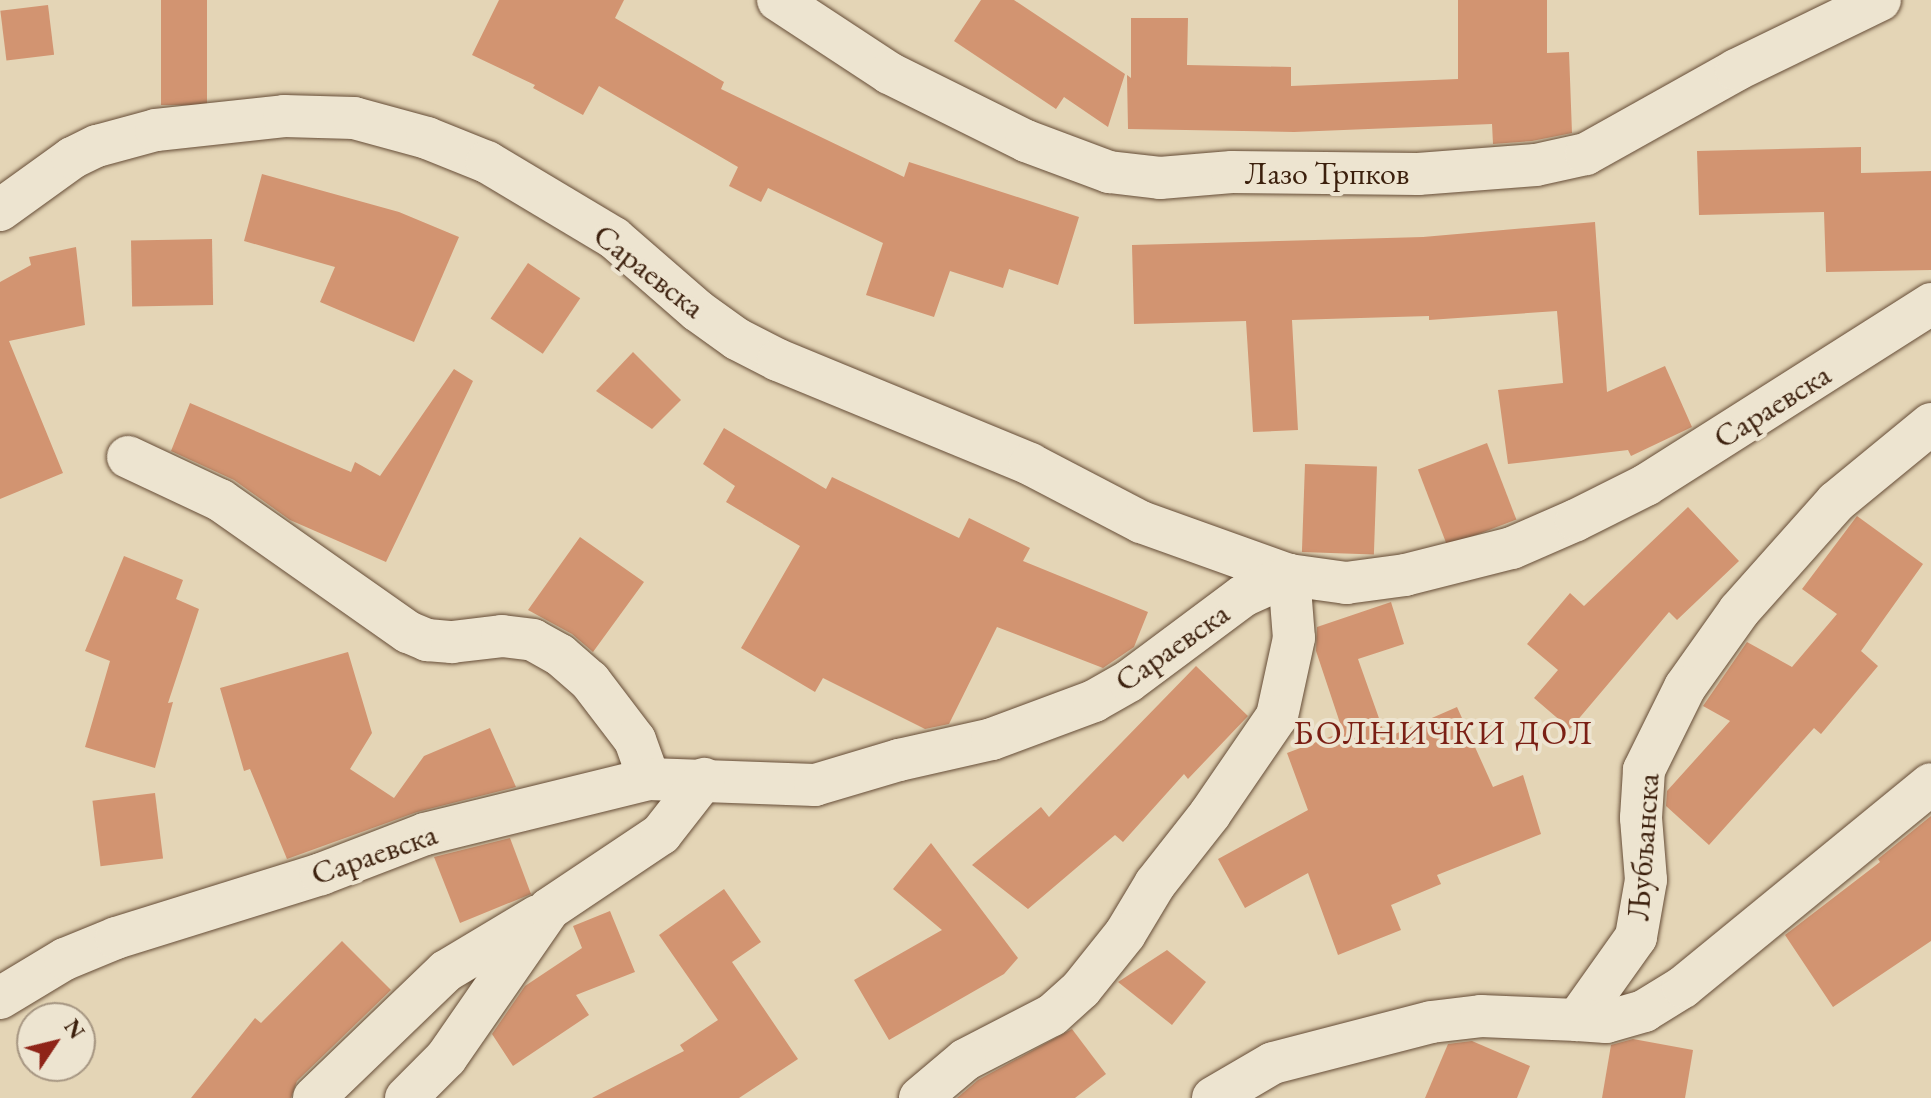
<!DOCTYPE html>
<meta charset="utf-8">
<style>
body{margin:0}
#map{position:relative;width:1931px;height:1098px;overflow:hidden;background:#e4d5b6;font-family:"EB Garamond",serif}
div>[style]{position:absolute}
.building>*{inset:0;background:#d29471;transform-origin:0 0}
.roads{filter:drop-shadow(0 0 2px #664d37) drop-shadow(0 0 2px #664d37)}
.street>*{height:42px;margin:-21px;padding:0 21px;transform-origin:21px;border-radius:21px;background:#ede4d0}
span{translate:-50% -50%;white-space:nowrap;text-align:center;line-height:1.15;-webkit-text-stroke:8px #ede4d0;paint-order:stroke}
.street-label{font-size:32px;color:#3c200d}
.neighbourhood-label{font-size:34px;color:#7a1f14;letter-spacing:2px}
.north{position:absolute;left:16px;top:1002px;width:80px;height:80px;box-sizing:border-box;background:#ede4d0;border:2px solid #a69682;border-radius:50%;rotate:55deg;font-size:22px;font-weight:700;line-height:32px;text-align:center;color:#3c200d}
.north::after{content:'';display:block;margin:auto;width:28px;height:36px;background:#8f2418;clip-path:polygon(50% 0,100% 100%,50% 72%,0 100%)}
</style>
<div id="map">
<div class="building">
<div style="left:161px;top:0;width:46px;height:105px"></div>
<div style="clip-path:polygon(499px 0,624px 0,615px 18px,724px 82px,721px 89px,904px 177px,909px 162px,1079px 217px,1058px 285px,1009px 269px,1003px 288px,950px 271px,934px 317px,866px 295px,883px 243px,768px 188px,761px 202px,729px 186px,738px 167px,599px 86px,583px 115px,533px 88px,535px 85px,472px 55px)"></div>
<div style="clip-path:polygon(981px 0,1014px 0,1125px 74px,1108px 127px,1064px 97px,1056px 109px,954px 41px)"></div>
<div style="clip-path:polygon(1458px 0,1547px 0,1547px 53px,1569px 52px,1572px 133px,1532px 141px,1493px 144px,1492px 124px,1294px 132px,1128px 129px,1127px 75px,1131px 78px,1131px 18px,1188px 18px,1187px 65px,1291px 67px,1291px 86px,1458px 79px)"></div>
<div style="left:48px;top:5px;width:50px;height:48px;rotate:83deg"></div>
<div style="clip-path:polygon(1861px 147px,1861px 173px,1931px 171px,1931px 270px,1826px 272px,1824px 212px,1699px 215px,1697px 151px)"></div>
<div style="clip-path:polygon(262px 174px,399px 212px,459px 237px,414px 342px,320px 302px,335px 267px,244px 241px)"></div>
<div style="clip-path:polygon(1595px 222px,1607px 392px,1665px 366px,1692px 427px,1631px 456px,1628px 450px,1508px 464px,1498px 390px,1563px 383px,1557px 311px,1429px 320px,1429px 316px,1292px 320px,1298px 430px,1253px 432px,1246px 321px,1134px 324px,1132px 245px,1423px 237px)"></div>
<div style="left:212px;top:239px;width:66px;height:81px;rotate:89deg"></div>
<div style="clip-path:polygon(76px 247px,85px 325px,9px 341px,63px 473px,0 499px,0 282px,31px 265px,29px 257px)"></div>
<div style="left:528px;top:263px;width:63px;height:67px;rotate:34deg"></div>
<div style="clip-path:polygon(633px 352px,681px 400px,652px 429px,596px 391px)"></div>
<div style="clip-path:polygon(454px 369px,473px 381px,386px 562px,290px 520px,234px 480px,171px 451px,190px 403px,351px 472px,355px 462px,380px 476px)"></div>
<div style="clip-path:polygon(724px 428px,826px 489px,832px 477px,959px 538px,969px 518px,1030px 548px,1023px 561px,1148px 612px,1134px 647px,1103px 668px,997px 627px,949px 724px,925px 729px,823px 678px,815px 692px,741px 648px,800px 546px,726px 502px,735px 486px,703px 464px)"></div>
<div style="left:1487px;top:443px;width:82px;height:74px;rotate:69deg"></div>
<div style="left:1305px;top:464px;width:72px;height:88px;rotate:2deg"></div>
<div style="clip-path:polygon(1688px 507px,1739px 561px,1677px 620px,1669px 612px,1570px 729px,1534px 698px,1558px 670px,1527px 644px,1570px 593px,1584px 606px)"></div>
<div style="clip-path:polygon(1857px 516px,1923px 564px,1861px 651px,1878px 666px,1821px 734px,1814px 728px,1709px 845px,1666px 806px,1667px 791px,1730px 721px,1703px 706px,1747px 642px,1792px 667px,1837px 614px,1802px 589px)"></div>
<div style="clip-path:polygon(580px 537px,644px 582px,593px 652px,572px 634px,528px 610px)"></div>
<div style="clip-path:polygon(124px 556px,183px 580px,176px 599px,199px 609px,168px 703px,173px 702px,155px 768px,85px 747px,110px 661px,85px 651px)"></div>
<div style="clip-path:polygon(1391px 602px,1404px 644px,1358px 659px,1386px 738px,1457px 707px,1493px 787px,1523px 775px,1541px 834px,1437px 875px,1441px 884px,1391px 905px,1401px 930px,1338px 955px,1308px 873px,1245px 908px,1218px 859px,1308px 810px,1287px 753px,1343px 732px,1316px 651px,1317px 627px)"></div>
<div style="clip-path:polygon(348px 652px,372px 733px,350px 769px,394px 798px,424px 756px,490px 728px,516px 787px,417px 812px,287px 859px,250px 769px,244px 771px,220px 688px)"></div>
<div style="clip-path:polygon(1196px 666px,1248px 716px,1188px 779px,1184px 774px,1123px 842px,1115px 835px,1028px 909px,972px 865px,1041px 807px,1049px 817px)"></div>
<div style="left:155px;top:793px;width:66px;height:63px;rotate:83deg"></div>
<div style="clip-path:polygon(1931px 816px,1931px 941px,1833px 1007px,1785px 935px,1880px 862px,1878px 859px)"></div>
<div style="clip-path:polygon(510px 838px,531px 894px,460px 923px,434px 857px)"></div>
<div style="clip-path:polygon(931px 843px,1018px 958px,1004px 974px,889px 1040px,854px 980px,942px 930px,893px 889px)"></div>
<div style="clip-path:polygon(724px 889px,761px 942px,732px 962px,798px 1059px,739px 1098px,592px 1098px,684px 1051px,680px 1045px,718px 1020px,659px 935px)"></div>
<div style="clip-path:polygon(610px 911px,635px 972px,576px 995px,589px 1015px,513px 1066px,492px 1034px,525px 986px,582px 948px,573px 926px)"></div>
<div style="clip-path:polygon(342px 941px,391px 990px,297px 1081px,291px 1098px,191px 1098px,255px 1018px,261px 1023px)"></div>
<div style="clip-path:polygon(1167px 950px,1206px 982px,1172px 1025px,1118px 982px)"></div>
<div style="clip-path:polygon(1072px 1029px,1106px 1074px,1075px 1098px,957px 1098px,978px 1080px)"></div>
<div style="clip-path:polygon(1633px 1039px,1693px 1050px,1685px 1098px,1602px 1098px,1611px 1045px)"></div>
<div style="clip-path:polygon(1472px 1041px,1530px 1066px,1517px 1098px,1425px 1098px,1448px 1044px)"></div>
</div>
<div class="roads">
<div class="street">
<div style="left:778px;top:0;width:133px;rotate:33.3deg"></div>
<div style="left:889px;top:73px;width:153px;rotate:26.4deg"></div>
<div style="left:1026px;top:141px;width:89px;rotate:20.5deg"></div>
<div style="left:1109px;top:172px;width:51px;rotate:6.7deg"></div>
<div style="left:1160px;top:178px;width:72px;rotate:-4.8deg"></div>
<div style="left:1232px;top:172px;width:186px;rotate:0.6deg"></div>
<div style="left:1418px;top:174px;width:118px;rotate:-4.4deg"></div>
<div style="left:1536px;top:165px;width:51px;rotate:-12.4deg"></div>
<div style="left:1586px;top:154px;width:172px;rotate:-29.2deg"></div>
<div style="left:1736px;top:70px;width:160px;rotate:-25.9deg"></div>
<div style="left:0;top:210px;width:89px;rotate:-35.8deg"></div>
<div style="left:72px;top:158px;width:28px;rotate:-26deg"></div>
<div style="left:97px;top:146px;width:61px;rotate:-15.2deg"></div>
<div style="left:156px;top:130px;width:129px;rotate:-6.2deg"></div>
<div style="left:284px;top:116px;width:70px;rotate:1.6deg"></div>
<div style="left:354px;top:118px;width:76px;rotate:15.3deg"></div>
<div style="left:427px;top:138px;width:65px;rotate:21.8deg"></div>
<div style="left:487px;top:162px;width:148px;rotate:30.9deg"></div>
<div style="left:614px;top:238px;width:111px;rotate:41deg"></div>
<div style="left:698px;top:311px;width:48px;rotate:35.7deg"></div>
<div style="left:737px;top:339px;width:46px;rotate:27.1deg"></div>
<div style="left:778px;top:360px;width:273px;rotate:22.4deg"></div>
<div style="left:1030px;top:464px;width:125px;rotate:27.6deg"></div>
<div style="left:1141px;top:522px;width:157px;rotate:19.7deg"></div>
<div style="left:1289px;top:575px;width:58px;rotate:8deg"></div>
<div style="left:1346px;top:583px;width:60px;rotate:-7.7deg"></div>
<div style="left:1405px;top:575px;width:110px;rotate:-14.2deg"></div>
<div style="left:1512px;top:548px;width:70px;rotate:-23.6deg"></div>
<div style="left:1576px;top:520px;width:78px;rotate:-26.6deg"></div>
<div style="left:1646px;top:485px;width:338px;rotate:-32.4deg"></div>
<div style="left:1931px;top:424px;width:123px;rotate:140.6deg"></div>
<div style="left:1836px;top:502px;width:146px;rotate:131.7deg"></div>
<div style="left:1739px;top:611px;width:93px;rotate:125.4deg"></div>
<div style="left:1685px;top:687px;width:93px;rotate:116.3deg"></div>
<div style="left:1644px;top:770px;width:48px;rotate:93.6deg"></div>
<div style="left:1641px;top:818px;width:62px;rotate:85.4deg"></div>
<div style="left:1646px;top:880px;width:58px;rotate:100deg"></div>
<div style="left:1636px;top:937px;width:102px;rotate:125.4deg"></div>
<div style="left:1577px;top:1020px;width:29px;rotate:4deg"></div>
<div style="left:1606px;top:1022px;width:40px;rotate:-16deg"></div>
<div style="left:1644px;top:1011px;width:46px;rotate:-31.6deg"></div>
<div style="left:1683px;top:987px;width:320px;rotate:-39.3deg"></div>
<div style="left:128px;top:457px;width:102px;rotate:25.1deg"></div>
<div style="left:220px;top:500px;width:230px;rotate:35.1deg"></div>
<div style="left:408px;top:632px;width:21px;rotate:23deg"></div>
<div style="left:427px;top:640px;width:25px;rotate:5deg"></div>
<div style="left:452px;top:642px;width:50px;rotate:-6.8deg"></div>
<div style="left:502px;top:636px;width:31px;rotate:7deg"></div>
<div style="left:533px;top:640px;width:31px;rotate:29deg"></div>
<div style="left:560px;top:655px;width:40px;rotate:41deg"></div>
<div style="left:590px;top:681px;width:74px;rotate:52.7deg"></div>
<div style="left:635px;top:740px;width:41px;rotate:70.3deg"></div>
<div style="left:0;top:998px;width:76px;rotate:-31deg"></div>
<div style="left:65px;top:959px;width:55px;rotate:-22.4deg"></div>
<div style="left:116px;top:938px;width:215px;rotate:-17.3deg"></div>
<div style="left:321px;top:874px;width:111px;rotate:-21deg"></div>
<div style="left:425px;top:834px;width:231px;rotate:-13.8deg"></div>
<div style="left:649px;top:779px;width:166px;rotate:2.1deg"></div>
<div style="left:815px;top:785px;width:88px;rotate:-16.6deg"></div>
<div style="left:899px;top:760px;width:95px;rotate:-12.7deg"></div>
<div style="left:992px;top:739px;width:109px;rotate:-20.4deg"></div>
<div style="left:1094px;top:701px;width:40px;rotate:-29.7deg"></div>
<div style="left:1129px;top:681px;width:142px;rotate:-36.7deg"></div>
<div style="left:1243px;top:596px;width:51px;rotate:-24.5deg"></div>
<div style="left:1289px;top:575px;width:63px;rotate:85.5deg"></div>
<div style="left:1294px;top:638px;width:80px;rotate:102.3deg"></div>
<div style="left:1277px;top:716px;width:119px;rotate:124.4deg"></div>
<div style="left:1210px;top:814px;width:89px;rotate:128.2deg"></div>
<div style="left:1155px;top:884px;width:58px;rotate:121deg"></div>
<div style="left:1125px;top:934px;width:70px;rotate:128.7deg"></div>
<div style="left:1081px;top:989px;width:39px;rotate:138deg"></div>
<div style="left:1052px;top:1015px;width:98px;rotate:152.7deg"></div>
<div style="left:965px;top:1060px;width:59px;rotate:139.8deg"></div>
<div style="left:314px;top:1098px;width:183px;rotate:-43.9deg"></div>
<div style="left:446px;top:971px;width:107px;rotate:-30.9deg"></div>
<div style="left:406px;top:1098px;width:57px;rotate:-45deg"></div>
<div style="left:446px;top:1058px;width:181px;rotate:-55.3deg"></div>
<div style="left:549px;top:909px;width:135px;rotate:-33.8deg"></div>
<div style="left:661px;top:834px;width:70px;rotate:-52deg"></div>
<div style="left:1213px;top:1098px;width:69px;rotate:-30.3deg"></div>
<div style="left:1273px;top:1063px;width:163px;rotate:-14.5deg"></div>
<div style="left:1431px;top:1022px;width:50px;rotate:-6.8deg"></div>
<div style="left:1481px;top:1016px;width:96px;rotate:2.4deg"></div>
</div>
</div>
<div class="street-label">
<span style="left:1327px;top:173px">Лазо Трпков</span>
<span style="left:649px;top:271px;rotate:38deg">Сараевска</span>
<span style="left:1772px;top:406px;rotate:-32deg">Сараевска</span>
<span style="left:1172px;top:647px;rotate:-35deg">Сараевска</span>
<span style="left:1643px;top:847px;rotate:-86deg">Љубљанска</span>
<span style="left:374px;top:854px;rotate:-19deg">Сараевска</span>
</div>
<div class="neighbourhood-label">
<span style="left:1444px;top:733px">БОЛНИЧКИ ДОЛ</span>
</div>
<div class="north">N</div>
</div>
